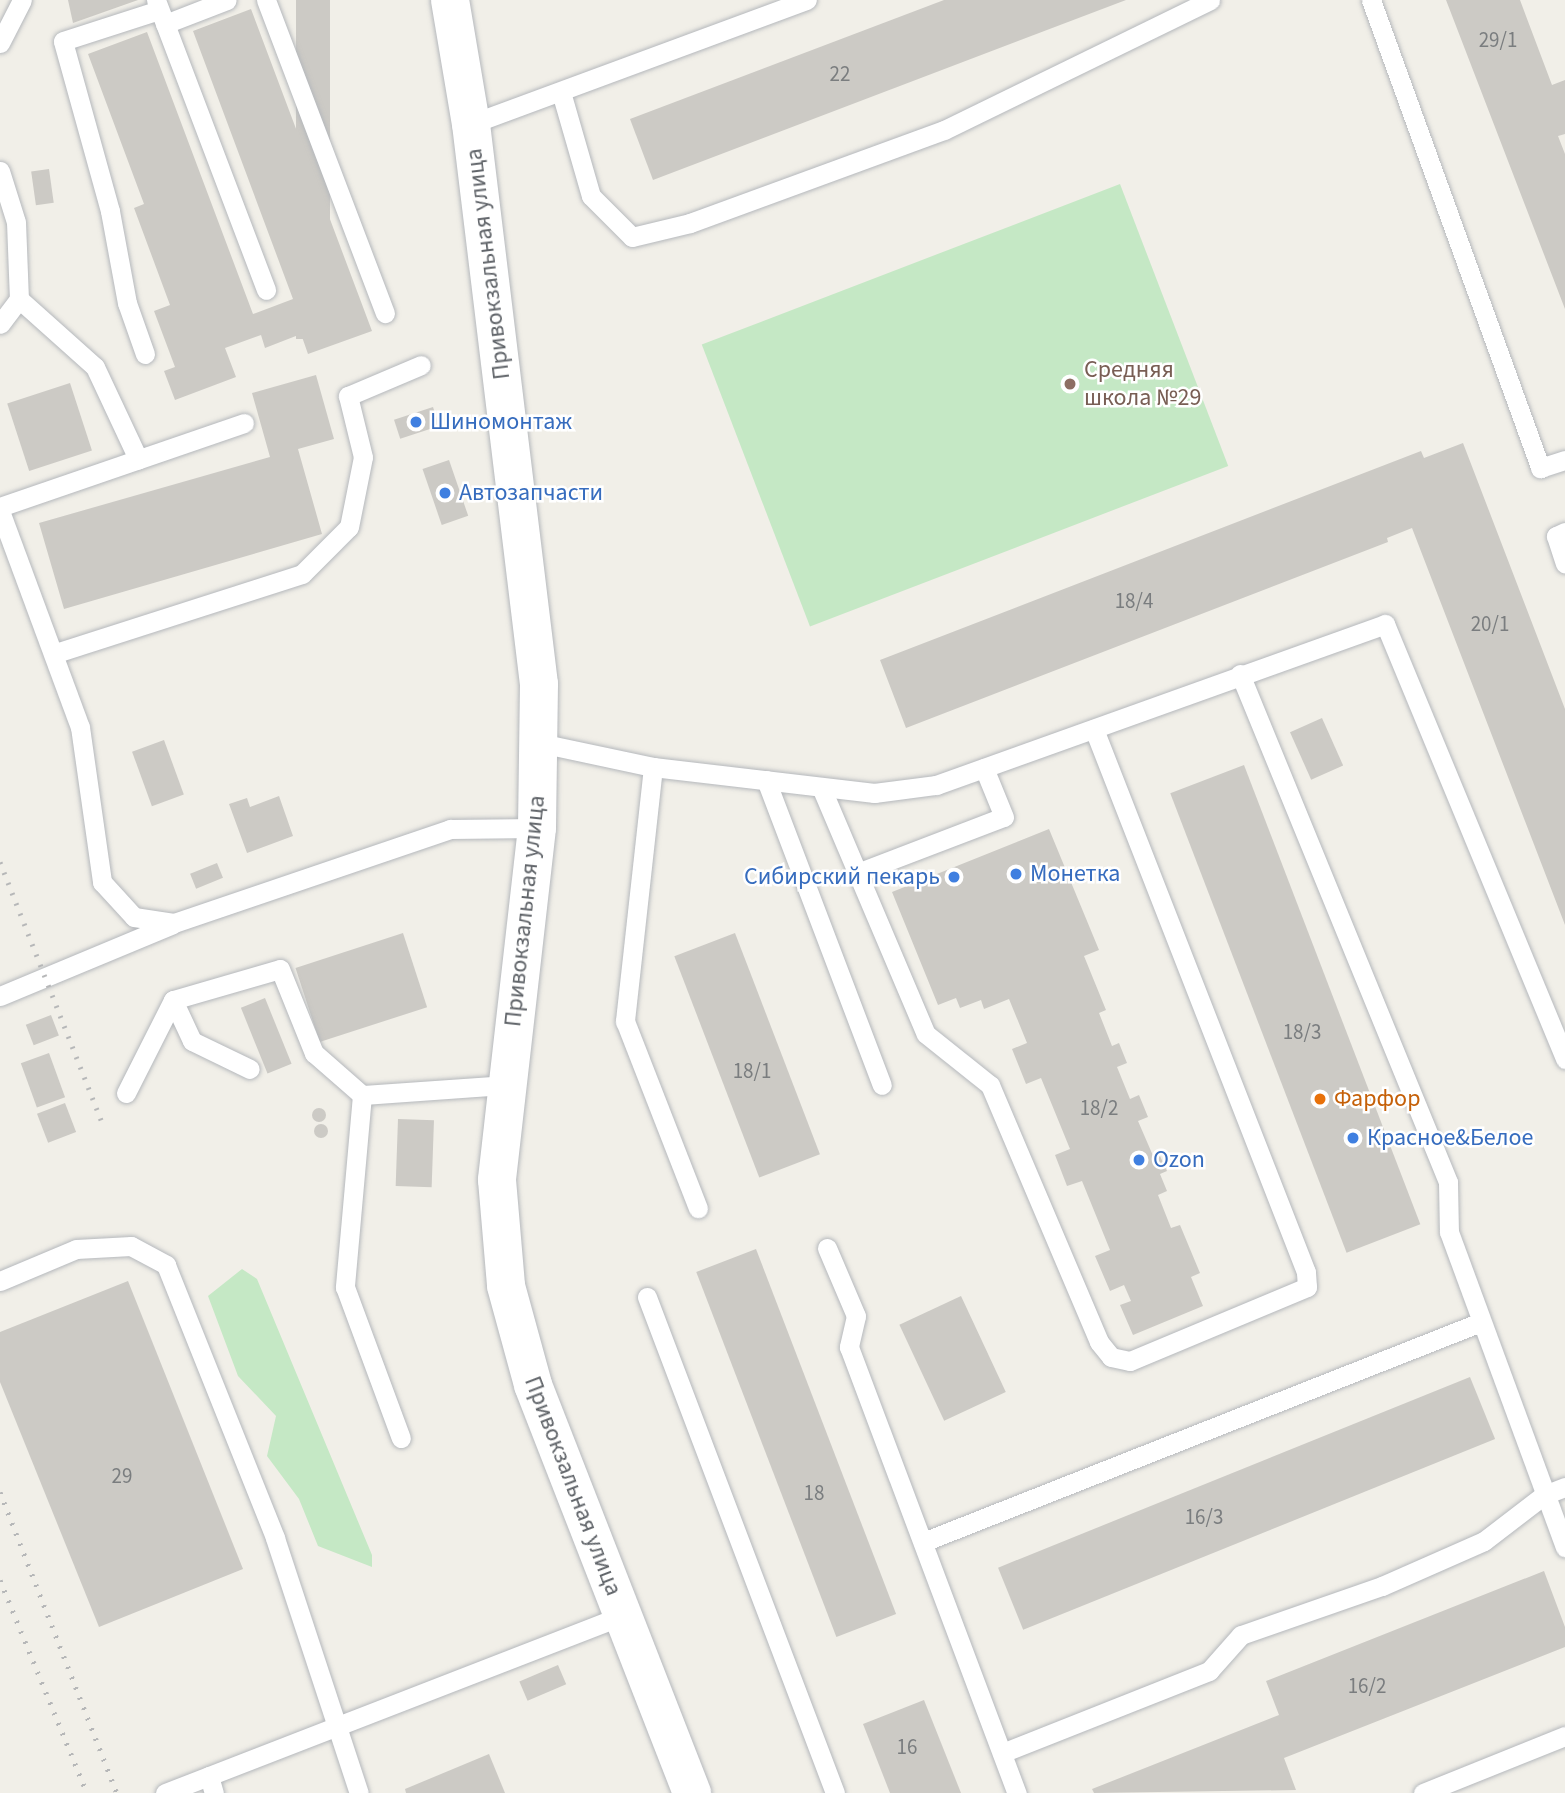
<!DOCTYPE html>
<meta charset="utf-8">
<style>
body{margin:0}
#map{position:relative;width:1565px;height:1793px;overflow:hidden;background:#f1efe8;font-family:"Source Sans 3",sans-serif}
div>[style]{position:absolute}
.green>*{inset:0;background:#c5e8c5;transform-origin:0 0}
.building>*{inset:0;background:#cccac5;transform-origin:0 0}
.round{border-radius:50%}
.roads{filter:drop-shadow(0 0 2px #b5b8bc) drop-shadow(0 0 2px #b5b8bc)}
.lane>*{height:19px;margin:-9.5px;padding:0 9.5px;transform-origin:9.5px;border-radius:9.5px;background:#fff}
.secondary>*{height:38px;margin:-19px;padding:0 19px;transform-origin:19px;border-radius:19px;background:#fff}
.rail>*{height:5px;margin-top:-2.5px;transform-origin:0;background:repeating-linear-gradient(90deg,#b6b7b8 0 2px,transparent 0 11px)}
.dots>*{width:19px;height:19px;translate:-50% -50%;box-sizing:border-box;border:4px solid #fff;border-radius:50%}
span{translate:-50% -50%;white-space:nowrap;text-align:center;line-height:1.15;-webkit-text-stroke:5px #fff;paint-order:stroke}
.number-label{font-size:21px;color:#7a7d7f}
.number-label span{-webkit-text-stroke-width:0}
.street-label{font-size:24px;color:#5f6368}
.education-label{font-size:24px;color:#785e54}
.left{translate:0 -50%;text-align:left}
.shop-label{font-size:24px;color:#366cbe}
.right{translate:-100% -50%;text-align:right}
.food-label{font-size:24px;color:#c56008}
</style>
<div id="map">
<div class="green">
<div style="left:1120px;top:184px;width:302px;height:448px;rotate:69deg"></div>
<div style="clip-path:polygon(242px 1269px,257px 1279px,372px 1555px,372px 1567px,318px 1546px,299px 1499px,267px 1456px,276px 1416px,238px 1376px,208px 1296px)"></div>
</div>
<div class="building">
<div style="clip-path:polygon(68px 0,138px 0,73px 23px)"></div>
<div style="left:296px;top:0;width:34px;height:339px"></div>
<div style="clip-path:polygon(944px 0,1126px 0,653px 180px,630px 119px)"></div>
<div style="clip-path:polygon(1446px 0,1520px 0,1552px 85px,1565px 80px,1565px 134px,1558px 136px,1565px 154px,1565px 309px)"></div>
<div style="clip-path:polygon(251px 9px,372px 331px,308px 354px,301px 334px,265px 348px,261px 335px,225px 348px,236px 377px,175px 400px,164px 371px,175px 367px,154px 311px,170px 305px,134px 208px,144px 204px,88px 54px,147px 32px,253px 314px,293px 299px,193px 31px)"></div>
<div style="left:49px;top:169px;width:34px;height:18px;rotate:82deg"></div>
<div style="clip-path:polygon(316px 375px,334px 439px,298px 449px,322px 534px,64px 609px,39px 523px,270px 457px,252px 393px)"></div>
<div style="left:70px;top:383px;width:71px;height:66px;rotate:72deg"></div>
<div style="left:433px;top:407px;width:20px;height:41px;rotate:72deg"></div>
<div style="clip-path:polygon(1463px 443px,1565px 709px,1565px 925px,1412px 528px,1387px 538px,1388px 542px,906px 728px,880px 660px,1421px 451px,1424px 458px)"></div>
<div style="left:449px;top:460px;width:59px;height:28px;rotate:71deg"></div>
<div style="left:1322px;top:718px;width:52px;height:35px;rotate:66deg"></div>
<div style="left:164px;top:740px;width:58px;height:34px;rotate:70deg"></div>
<div style="left:1244px;top:765px;width:492px;height:79px;rotate:69deg"></div>
<div style="clip-path:polygon(279px 796px,293px 836px,247px 853px,229px 804px,247px 798px,250px 807px)"></div>
<div style="clip-path:polygon(1049px 829px,1099px 950px,1084px 956px,1106px 1010px,1099px 1013px,1112px 1046px,1119px 1043px,1127px 1063px,1117px 1067px,1130px 1099px,1139px 1095px,1148px 1117px,1138px 1121px,1154px 1158px,1160px 1156px,1167px 1171px,1160px 1174px,1167px 1191px,1158px 1195px,1171px 1228px,1180px 1225px,1200px 1273px,1191px 1277px,1203px 1306px,1133px 1335px,1120px 1305px,1131px 1301px,1124px 1285px,1110px 1291px,1095px 1256px,1110px 1250px,1082px 1181px,1067px 1186px,1055px 1155px,1070px 1149px,1041px 1078px,1026px 1084px,1012px 1049px,1027px 1043px,1009px 999px,984px 1009px,981px 1000px,960px 1008px,956px 998px,938px 1005px,892px 892px)"></div>
<div style="left:217px;top:863px;width:16px;height:29px;rotate:68deg"></div>
<div style="left:403px;top:933px;width:78px;height:113px;rotate:72deg"></div>
<div style="left:735px;top:933px;width:237px;height:65px;rotate:69deg"></div>
<div style="left:265px;top:998px;width:71px;height:26px;rotate:68deg"></div>
<div style="left:51px;top:1015px;width:22px;height:27px;rotate:69deg"></div>
<div style="left:49px;top:1053px;width:47px;height:30px;rotate:70deg"></div>
<div style="left:65px;top:1103px;width:31px;height:30px;rotate:69deg"></div>
<div class="round" style="left:312px;top:1108px;width:14px;height:14px"></div>
<div style="left:398px;top:1119px;width:36px;height:67px;rotate:2deg"></div>
<div class="round" style="left:314px;top:1124px;width:14px;height:14px"></div>
<div style="left:756px;top:1249px;width:391px;height:64px;rotate:69deg"></div>
<div style="clip-path:polygon(128px 1281px,243px 1569px,99px 1627px,0 1382px,0 1332px)"></div>
<div style="left:961px;top:1296px;width:106px;height:68px;rotate:65deg"></div>
<div style="left:1470px;top:1377px;width:67px;height:509px;rotate:68deg"></div>
<div style="clip-path:polygon(1544px 1571px,1565px 1627px,1565px 1647px,1284px 1758px,1296px 1790px,1094px 1793px,1092px 1789px,1279px 1715px,1266px 1681px)"></div>
<div style="left:558px;top:1665px;width:21px;height:42px;rotate:67deg"></div>
<div style="clip-path:polygon(924px 1700px,961px 1793px,890px 1793px,863px 1724px)"></div>
<div style="clip-path:polygon(489px 1754px,505px 1793px,406px 1793px,405px 1789px)"></div>
</div>
<div class="roads">
<div class="lane">
<div style="left:156px;top:0;width:310px;rotate:69.2deg"></div>
<div style="left:266px;top:0;width:335px;rotate:69.2deg"></div>
<div style="left:1371px;top:0;width:498px;rotate:70.1deg"></div>
<div style="left:1540px;top:468px;width:26px;rotate:-18deg"></div>
<div style="left:165px;top:24px;width:66px;rotate:-21.2deg"></div>
<div style="left:0;top:43px;width:48px;rotate:-62.9deg"></div>
<div style="left:561px;top:92px;width:108px;rotate:73.9deg"></div>
<div style="left:591px;top:196px;width:58px;rotate:45deg"></div>
<div style="left:632px;top:237px;width:60px;rotate:-13.6deg"></div>
<div style="left:690px;top:223px;width:270px;rotate:-20.1deg"></div>
<div style="left:944px;top:130px;width:296px;rotate:-26deg"></div>
<div style="left:471px;top:124px;width:358px;rotate:-20.3deg"></div>
<div style="left:0;top:171px;width:53px;rotate:72.6deg"></div>
<div style="left:16px;top:222px;width:77px;rotate:87.8deg"></div>
<div style="left:19px;top:299px;width:31px;rotate:127deg"></div>
<div style="left:19px;top:299px;width:102px;rotate:41.8deg"></div>
<div style="left:95px;top:367px;width:102px;rotate:64.9deg"></div>
<div style="left:145px;top:354px;width:54px;rotate:-109.4deg"></div>
<div style="left:127px;top:303px;width:94px;rotate:-100.5deg"></div>
<div style="left:110px;top:211px;width:176px;rotate:-105.5deg"></div>
<div style="left:63px;top:41px;width:101px;rotate:-17.9deg"></div>
<div style="left:0;top:507px;width:258px;rotate:-19deg"></div>
<div style="left:0;top:511px;width:230px;rotate:69.7deg"></div>
<div style="left:80px;top:727px;width:157px;rotate:81.9deg"></div>
<div style="left:102px;top:882px;width:47px;rotate:47.6deg"></div>
<div style="left:134px;top:917px;width:40px;rotate:8.5deg"></div>
<div style="left:174px;top:923px;width:292px;rotate:-18.8deg"></div>
<div style="left:450px;top:829px;width:87px;rotate:-0.7deg"></div>
<div style="left:1565px;top:532px;width:10px;rotate:156deg"></div>
<div style="left:1556px;top:536px;width:29px;rotate:72deg"></div>
<div style="left:56px;top:653px;width:258px;rotate:-17.8deg"></div>
<div style="left:302px;top:574px;width:66px;rotate:-45deg"></div>
<div style="left:349px;top:527px;width:71px;rotate:-78.7deg"></div>
<div style="left:363px;top:457px;width:63px;rotate:-103.8deg"></div>
<div style="left:348px;top:396px;width:79px;rotate:-23deg"></div>
<div style="left:1240px;top:674px;width:549px;rotate:67.73deg"></div>
<div style="left:1448px;top:1182px;width:50px;rotate:88.9deg"></div>
<div style="left:1449px;top:1232px;width:336px;rotate:69.8deg"></div>
<div style="left:540px;top:743px;width:116px;rotate:12deg"></div>
<div style="left:653px;top:767px;width:223px;rotate:6.7deg"></div>
<div style="left:874px;top:793px;width:63px;rotate:-7.4deg"></div>
<div style="left:936px;top:785px;width:477px;rotate:-19.7deg"></div>
<div style="left:1385px;top:624px;width:471px;rotate:67.5deg"></div>
<div style="left:653px;top:767px;width:256px;rotate:96.3deg"></div>
<div style="left:625px;top:1021px;width:201px;rotate:68.7deg"></div>
<div style="left:766px;top:780px;width:326px;rotate:69.2deg"></div>
<div style="left:821px;top:787px;width:268px;rotate:67deg"></div>
<div style="left:926px;top:1034px;width:82px;rotate:38.6deg"></div>
<div style="left:990px;top:1085px;width:279px;rotate:67deg"></div>
<div style="left:1099px;top:1342px;width:19px;rotate:51deg"></div>
<div style="left:1111px;top:1357px;width:19px;rotate:12deg"></div>
<div style="left:1130px;top:1361px;width:192px;rotate:-22.7deg"></div>
<div style="left:1307px;top:1287px;width:15px;rotate:-94deg"></div>
<div style="left:1306px;top:1272px;width:583px;rotate:-111.33deg"></div>
<div style="left:857px;top:873px;width:157px;rotate:-20.9deg"></div>
<div style="left:1004px;top:817px;width:53px;rotate:-112.2deg"></div>
<div style="left:0;top:996px;width:187px;rotate:-22.6deg"></div>
<div style="left:173px;top:1000px;width:45px;rotate:65.1deg"></div>
<div style="left:192px;top:1041px;width:64px;rotate:25.8deg"></div>
<div style="left:126px;top:1093px;width:104px;rotate:-63.2deg"></div>
<div style="left:173px;top:1000px;width:111px;rotate:-16.2deg"></div>
<div style="left:280px;top:969px;width:91px;rotate:68deg"></div>
<div style="left:314px;top:1053px;width:64px;rotate:41.2deg"></div>
<div style="left:362px;top:1095px;width:143px;rotate:-4deg"></div>
<div style="left:362px;top:1095px;width:193px;rotate:95.1deg"></div>
<div style="left:345px;top:1287px;width:161px;rotate:69.7deg"></div>
<div style="left:827px;top:1248px;width:74px;rotate:66.9deg"></div>
<div style="left:856px;top:1316px;width:32px;rotate:103deg"></div>
<div style="left:849px;top:1347px;width:477px;rotate:69.4deg"></div>
<div style="left:0;top:1281px;width:82px;rotate:-22.8deg"></div>
<div style="left:76px;top:1249px;width:55px;rotate:-3.1deg"></div>
<div style="left:131px;top:1246px;width:40px;rotate:28deg"></div>
<div style="left:166px;top:1265px;width:294px;rotate:68.2deg"></div>
<div style="left:275px;top:1538px;width:268px;rotate:71.8deg"></div>
<div style="left:647px;top:1297px;width:530px;rotate:69.24deg"></div>
<div style="left:923px;top:1542px;width:600px;rotate:-21.52deg"></div>
<div style="left:1002px;top:1753px;width:223px;rotate:-21.6deg"></div>
<div style="left:1209px;top:1671px;width:48px;rotate:-48.4deg"></div>
<div style="left:1241px;top:1635px;width:149px;rotate:-19.2deg"></div>
<div style="left:1382px;top:1586px;width:111px;rotate:-23.8deg"></div>
<div style="left:1484px;top:1541px;width:76px;rotate:-37.5deg"></div>
<div style="left:1544px;top:1495px;width:22px;rotate:-21deg"></div>
<div style="left:209px;top:1776px;width:18px;rotate:74deg"></div>
<div style="left:165px;top:1793px;width:491px;rotate:-21.2deg"></div>
<div style="left:1423px;top:1793px;width:153px;rotate:-21.9deg"></div>
</div>
<div class="secondary">
<div style="left:450px;top:0;width:126px;rotate:80.4deg"></div>
<div style="left:471px;top:124px;width:564px;rotate:83.08deg"></div>
<div style="left:539px;top:684px;width:144px;rotate:90.8deg"></div>
<div style="left:537px;top:828px;width:354px;rotate:96.5deg"></div>
<div style="left:497px;top:1180px;width:106px;rotate:85.1deg"></div>
<div style="left:506px;top:1286px;width:103px;rotate:74.7deg"></div>
<div style="left:533px;top:1385px;width:438px;rotate:68.7deg"></div>
</div>
</div>
<div class="rail">
<div style="left:0;top:862px;width:282px;rotate:68.6deg"></div>
<div style="left:0;top:1492px;width:323px;rotate:68.8deg"></div>
<div style="left:0;top:1580px;width:230px;rotate:67.8deg"></div>
</div>
<div class="dots">
<div style="left:1070px;top:384px;background:#8d6e63"></div>
<div style="left:416px;top:422px;background:#3f7fe0"></div>
<div style="left:445px;top:493px;background:#3f7fe0"></div>
<div style="left:1016px;top:874px;background:#3f7fe0"></div>
<div style="left:954px;top:877px;background:#3f7fe0"></div>
<div style="left:1320px;top:1099px;background:#e8710a"></div>
<div style="left:1353px;top:1138px;background:#3f7fe0"></div>
<div style="left:1139px;top:1160px;background:#3f7fe0"></div>
</div>
<div class="number-label">
<span style="left:1498px;top:40px">29/1</span>
<span style="left:840px;top:74px">22</span>
<span style="left:1134px;top:601px">18/4</span>
<span style="left:1490px;top:624px">20/1</span>
<span style="left:1302px;top:1032px">18/3</span>
<span style="left:752px;top:1071px">18/1</span>
<span style="left:1099px;top:1108px">18/2</span>
<span style="left:122px;top:1476px">29</span>
<span style="left:814px;top:1493px">18</span>
<span style="left:1204px;top:1517px">16/3</span>
<span style="left:1367px;top:1686px">16/2</span>
<span style="left:907px;top:1747px">16</span>
</div>
<div class="street-label">
<span style="left:488px;top:264px;rotate:-97deg">Привокзальная улица</span>
<span style="left:525px;top:911px;rotate:-84deg">Привокзальная улица</span>
<span style="left:573px;top:1486px;rotate:69deg">Привокзальная улица</span>
</div>
<div class="education-label">
<span class="left" style="left:1084px;top:384px">Средняя<br>школа №29</span>
</div>
<div class="shop-label">
<span class="left" style="left:430px;top:422px">Шиномонтаж</span>
<span class="left" style="left:459px;top:493px">Автозапчасти</span>
<span class="left" style="left:1030px;top:874px">Монетка</span>
<span class="right" style="left:940px;top:877px">Сибирский пекарь</span>
<span class="left" style="left:1367px;top:1138px">Красное&amp;Белое</span>
<span class="left" style="left:1153px;top:1160px">Ozon</span>
</div>
<div class="food-label">
<span class="left" style="left:1334px;top:1099px">Фарфор</span>
</div>
</div>
